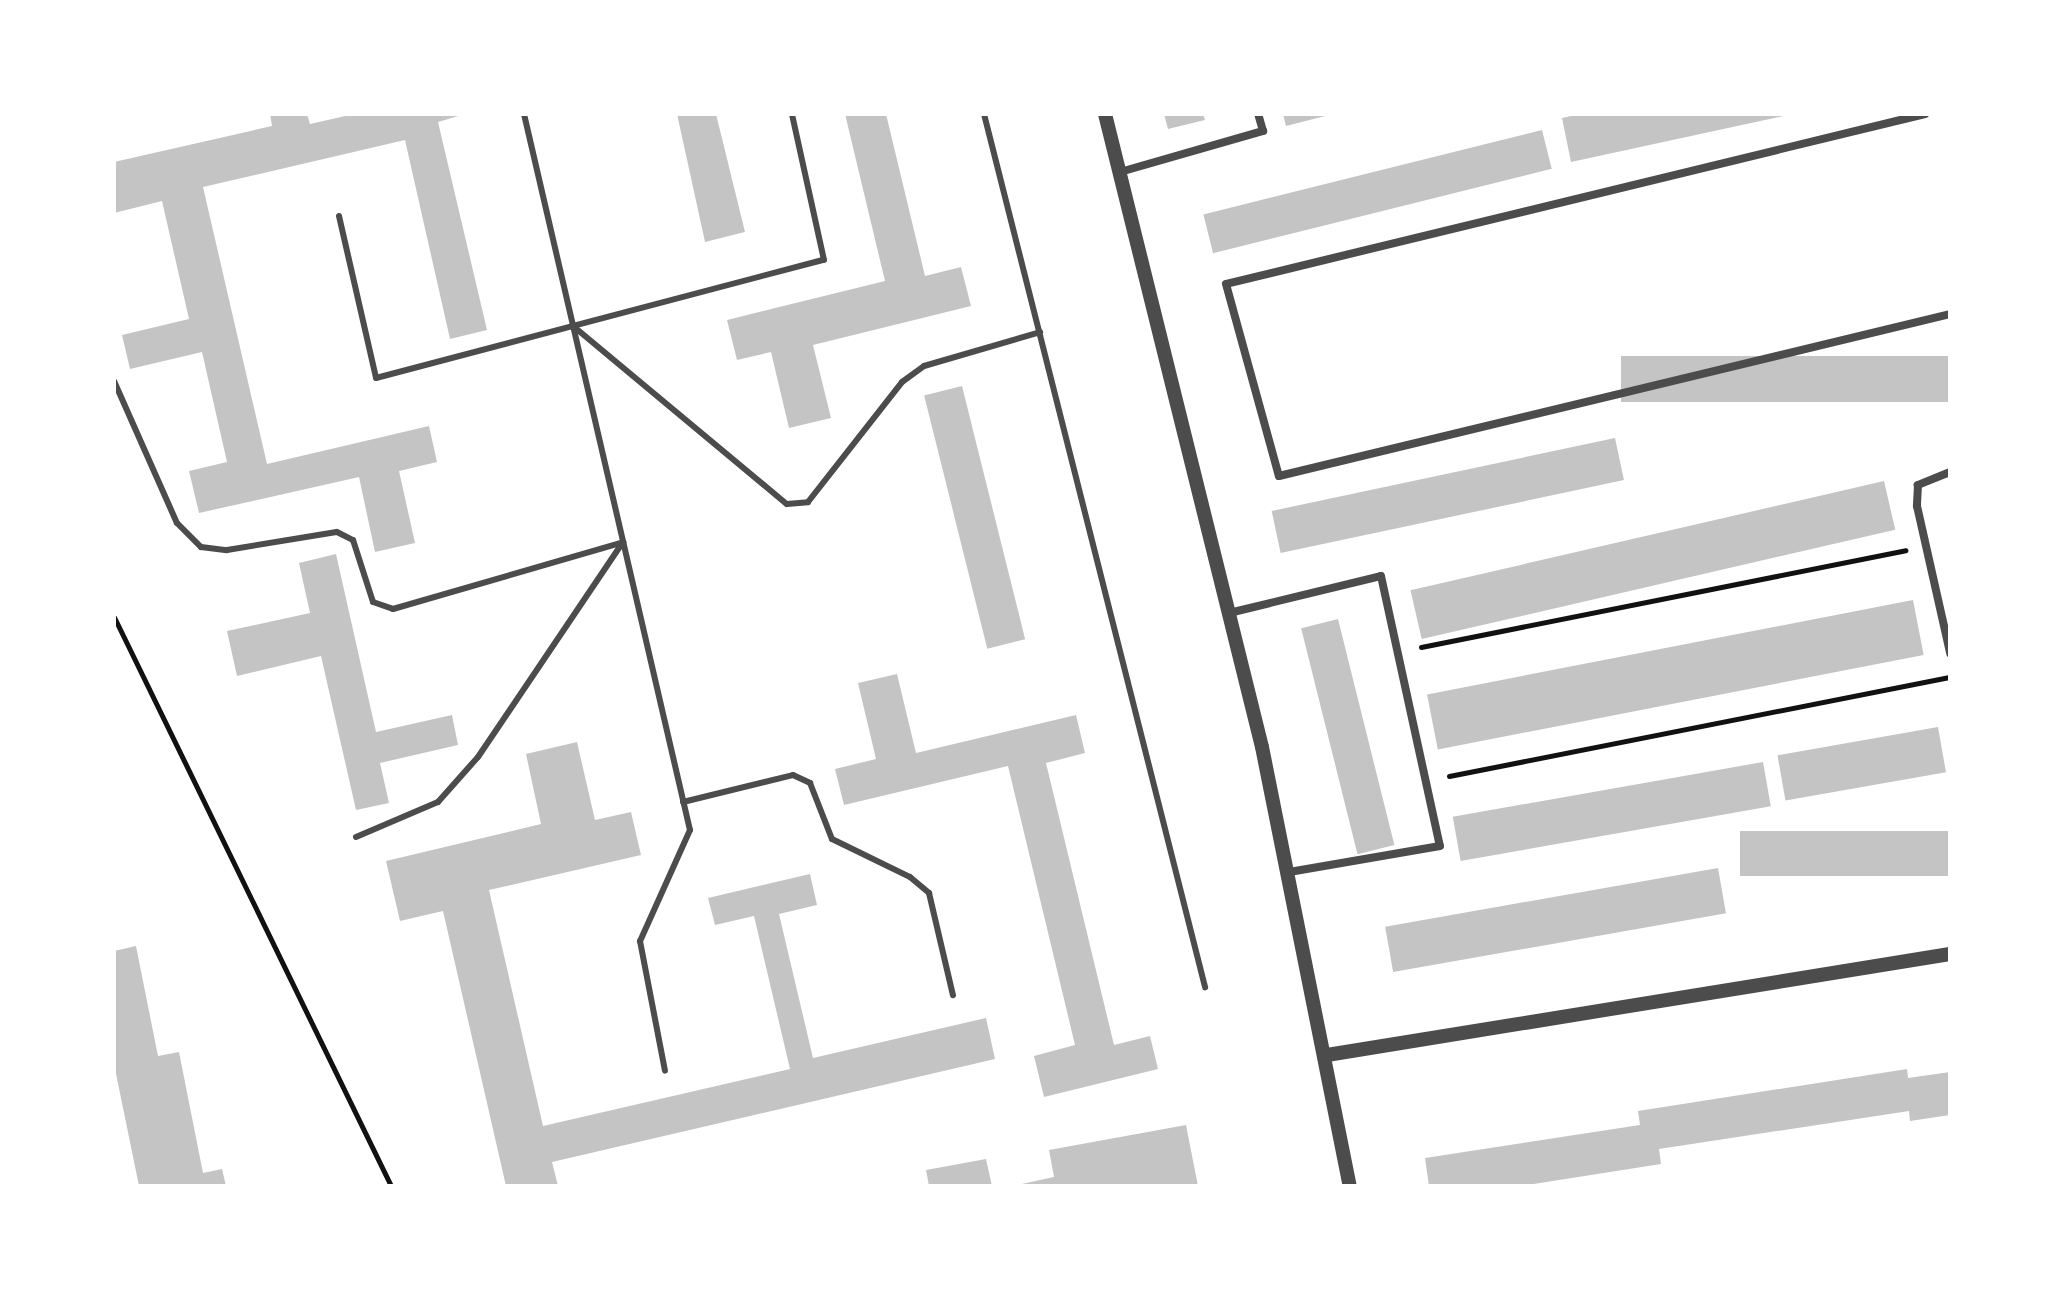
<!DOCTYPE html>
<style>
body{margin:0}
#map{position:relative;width:2064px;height:1300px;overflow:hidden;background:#fff;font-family:"Roboto Condensed",sans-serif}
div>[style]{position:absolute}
.building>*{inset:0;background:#c4c4c4;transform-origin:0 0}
.path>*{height:5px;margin:-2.5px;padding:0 2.5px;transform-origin:2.5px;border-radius:2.5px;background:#111}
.service>*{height:6px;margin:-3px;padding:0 3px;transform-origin:3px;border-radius:3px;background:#4c4c4c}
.minor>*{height:8px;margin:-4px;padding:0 4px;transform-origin:4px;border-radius:4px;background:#4c4c4c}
.tertiary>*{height:14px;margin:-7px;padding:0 7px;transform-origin:7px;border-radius:7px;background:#4c4c4c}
span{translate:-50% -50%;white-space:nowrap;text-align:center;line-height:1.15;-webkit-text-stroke:6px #fff;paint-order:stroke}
.frame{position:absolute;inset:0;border:116px solid #fff;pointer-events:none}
</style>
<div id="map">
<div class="building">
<div style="clip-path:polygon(270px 114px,307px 114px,310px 124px,354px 114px,465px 114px,438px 122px,487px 330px,450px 339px,405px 140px,203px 187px,267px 464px,429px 426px,437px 462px,399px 471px,415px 543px,375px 552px,359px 477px,199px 513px,189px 471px,227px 462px,202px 352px,130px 369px,122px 335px,189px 319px,162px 201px,114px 213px,114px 162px,272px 126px)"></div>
<div style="clip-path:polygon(677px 114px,716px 114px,745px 232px,705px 242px)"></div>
<div style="clip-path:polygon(845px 114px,886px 114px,925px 276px,961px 267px,971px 306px,813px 345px,831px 418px,789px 428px,771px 352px,737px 360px,727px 320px,885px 281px)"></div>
<div style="clip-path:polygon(1164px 114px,1203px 114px,1205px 120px,1168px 129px)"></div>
<div style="clip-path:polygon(1283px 114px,1329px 114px,1329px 115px,1286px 126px)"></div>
<div style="clip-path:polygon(1580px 114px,1788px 114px,1788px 115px,1571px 162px,1562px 118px)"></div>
<div style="left:1542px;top:130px;width:40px;height:349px;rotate:76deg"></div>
<div style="left:1950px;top:356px;width:46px;height:329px;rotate:90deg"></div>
<div style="left:962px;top:386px;width:261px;height:39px;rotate:76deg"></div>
<div style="left:1615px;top:438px;width:43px;height:351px;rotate:78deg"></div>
<div style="left:1884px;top:481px;width:50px;height:486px;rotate:77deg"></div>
<div style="clip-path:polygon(336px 554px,376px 732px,452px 715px,458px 745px,380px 763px,389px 803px,356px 810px,321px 656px,237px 676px,227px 631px,310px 613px,299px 563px)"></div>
<div style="left:1913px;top:600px;width:56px;height:495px;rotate:79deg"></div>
<div style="left:1338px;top:619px;width:233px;height:38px;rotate:76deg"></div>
<div style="clip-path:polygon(897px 674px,916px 753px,1076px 715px,1085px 753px,1046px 763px,1114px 1045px,1150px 1036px,1158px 1069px,1044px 1097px,1034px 1056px,1075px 1045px,1008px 766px,844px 805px,835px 769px,876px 759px,858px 683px)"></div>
<div style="left:1938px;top:727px;width:46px;height:163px;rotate:80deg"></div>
<div style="clip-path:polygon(577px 742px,595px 820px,631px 812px,641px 855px,489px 890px,543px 1126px,790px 1069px,754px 916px,715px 925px,708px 898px,810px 874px,817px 905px,779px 914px,813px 1058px,986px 1018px,995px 1059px,552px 1162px,558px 1186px,506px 1186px,443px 911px,400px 921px,386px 861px,541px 824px,526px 754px)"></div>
<div style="left:1763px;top:762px;width:45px;height:315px;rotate:80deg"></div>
<div style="left:1950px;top:831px;width:45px;height:210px;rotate:90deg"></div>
<div style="left:1718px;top:868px;width:46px;height:338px;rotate:80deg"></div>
<div style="clip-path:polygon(136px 946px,158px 1056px,179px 1052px,203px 1173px,222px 1169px,226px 1186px,139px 1186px,114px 1064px,114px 951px)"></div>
<div style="clip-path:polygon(1907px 1069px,1908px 1078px,1950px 1072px,1950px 1115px,1910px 1121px,1909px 1111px,1659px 1149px,1661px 1164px,1521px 1186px,1429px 1186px,1425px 1158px,1640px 1125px,1638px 1111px)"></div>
<div style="clip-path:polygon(1186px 1125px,1198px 1186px,1012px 1186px,1054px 1177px,1049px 1150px)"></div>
<div style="clip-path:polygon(986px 1159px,992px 1186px,929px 1186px,926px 1170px)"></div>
</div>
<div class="path">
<div style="left:114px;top:617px;width:633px;rotate:64.04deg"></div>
<div style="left:1421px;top:647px;width:494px;rotate:-11.3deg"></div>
<div style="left:1449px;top:776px;width:510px;rotate:-11.2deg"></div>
</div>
<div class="service">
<div style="left:524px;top:114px;width:735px;rotate:76.95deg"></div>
<div style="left:690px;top:830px;width:122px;rotate:114.2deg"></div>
<div style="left:640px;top:941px;width:132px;rotate:79.1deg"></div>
<div style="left:984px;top:114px;width:901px;rotate:75.79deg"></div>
<div style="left:339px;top:216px;width:166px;rotate:77.1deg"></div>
<div style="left:376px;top:378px;width:463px;rotate:-14.8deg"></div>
<div style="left:824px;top:260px;width:149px;rotate:-102.4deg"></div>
<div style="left:573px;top:326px;width:278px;rotate:39.8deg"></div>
<div style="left:787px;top:504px;width:21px;rotate:-5deg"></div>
<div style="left:808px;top:502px;width:152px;rotate:-51.9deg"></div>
<div style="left:902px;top:382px;width:27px;rotate:-36deg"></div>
<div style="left:924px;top:366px;width:121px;rotate:-16.3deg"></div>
<div style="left:114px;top:381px;width:155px;rotate:66.1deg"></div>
<div style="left:177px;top:523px;width:34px;rotate:45deg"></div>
<div style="left:201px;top:547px;width:26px;rotate:7deg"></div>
<div style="left:227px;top:550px;width:111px;rotate:-9.3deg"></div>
<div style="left:337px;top:532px;width:18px;rotate:27deg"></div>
<div style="left:353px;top:540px;width:65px;rotate:72.1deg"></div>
<div style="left:373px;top:602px;width:21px;rotate:19deg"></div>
<div style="left:393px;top:609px;width:240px;rotate:-16.2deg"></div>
<div style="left:683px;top:802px;width:113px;rotate:-13.8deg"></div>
<div style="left:793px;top:775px;width:19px;rotate:25deg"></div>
<div style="left:810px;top:783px;width:60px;rotate:68.6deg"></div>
<div style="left:832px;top:839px;width:87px;rotate:26deg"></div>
<div style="left:910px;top:877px;width:25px;rotate:40deg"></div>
<div style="left:929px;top:893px;width:105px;rotate:76.8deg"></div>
<div style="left:356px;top:837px;width:89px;rotate:-23.1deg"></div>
<div style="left:438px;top:802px;width:60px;rotate:-48.4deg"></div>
<div style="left:478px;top:757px;width:259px;rotate:-56deg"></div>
</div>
<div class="minor">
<div style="left:1925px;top:114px;width:719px;rotate:166.33deg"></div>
<div style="left:1226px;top:284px;width:199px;rotate:74.6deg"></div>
<div style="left:1279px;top:476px;width:690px;rotate:-13.57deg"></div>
<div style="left:1120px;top:172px;width:149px;rotate:-16deg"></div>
<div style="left:1263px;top:131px;width:18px;rotate:-106deg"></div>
<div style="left:1950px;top:472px;width:35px;rotate:158deg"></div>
<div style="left:1918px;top:485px;width:21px;rotate:93deg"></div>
<div style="left:1917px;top:506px;width:151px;rotate:77.3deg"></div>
<div style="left:1229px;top:613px;width:156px;rotate:-13.7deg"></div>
<div style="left:1381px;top:576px;width:276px;rotate:77.7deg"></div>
<div style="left:1440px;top:846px;width:153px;rotate:170.2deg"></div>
</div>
<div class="tertiary">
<div style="left:1105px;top:114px;width:652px;rotate:76.07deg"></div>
<div style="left:1262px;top:747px;width:448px;rotate:78.7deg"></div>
<div style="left:1327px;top:1055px;width:631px;rotate:-9.21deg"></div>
</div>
<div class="frame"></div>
</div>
